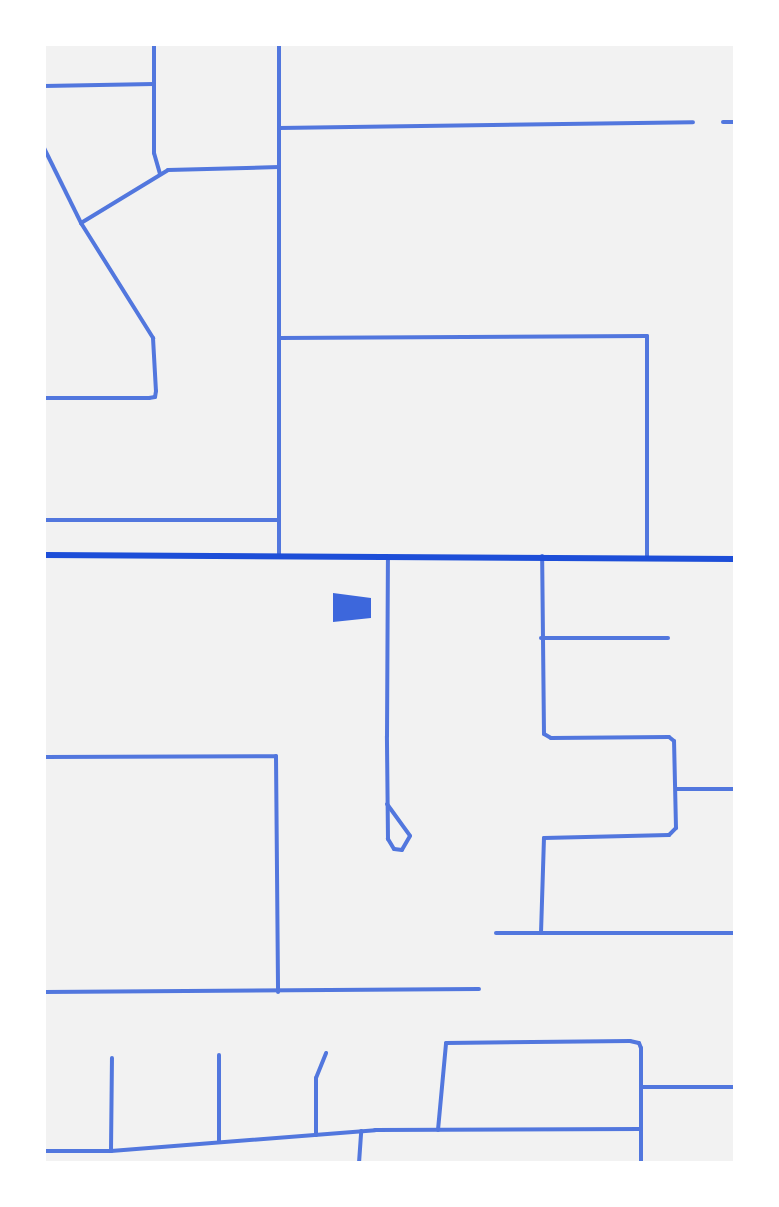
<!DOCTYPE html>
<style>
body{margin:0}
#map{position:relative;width:779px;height:1207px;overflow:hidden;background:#f2f2f2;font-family:Poppins,sans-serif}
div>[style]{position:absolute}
.building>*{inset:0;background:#3d67dc}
.minor>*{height:4px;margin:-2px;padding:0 2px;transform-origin:2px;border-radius:2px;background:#5277de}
.secondary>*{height:6px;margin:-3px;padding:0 3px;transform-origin:3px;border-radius:3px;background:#1d4ed8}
span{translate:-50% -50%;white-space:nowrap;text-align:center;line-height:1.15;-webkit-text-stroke:8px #fff;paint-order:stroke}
.frame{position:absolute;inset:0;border:46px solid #fff;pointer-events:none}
</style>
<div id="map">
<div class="building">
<div style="clip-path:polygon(333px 593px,371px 598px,371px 618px,333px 622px)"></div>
</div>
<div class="minor">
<div style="left:154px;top:44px;width:109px;rotate:90deg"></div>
<div style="left:154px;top:153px;width:22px;rotate:74deg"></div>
<div style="left:279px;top:44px;width:511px;rotate:90deg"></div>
<div style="left:44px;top:86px;width:110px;rotate:-1deg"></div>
<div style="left:723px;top:122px;width:12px"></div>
<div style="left:279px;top:128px;width:414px;rotate:-0.8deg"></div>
<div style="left:44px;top:148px;width:84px;rotate:63.7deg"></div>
<div style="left:81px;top:223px;width:136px;rotate:57.9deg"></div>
<div style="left:153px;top:338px;width:53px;rotate:86.8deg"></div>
<div style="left:156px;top:391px;width:6px;rotate:99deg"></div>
<div style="left:155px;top:397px;width:6px;rotate:171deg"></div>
<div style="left:149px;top:398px;width:105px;rotate:180deg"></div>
<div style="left:81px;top:223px;width:102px;rotate:-31.3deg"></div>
<div style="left:168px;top:170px;width:111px;rotate:-1.5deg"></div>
<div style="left:279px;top:338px;width:368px;rotate:-0.3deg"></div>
<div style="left:647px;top:336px;width:221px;rotate:90deg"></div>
<div style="left:44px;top:520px;width:235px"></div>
<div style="left:541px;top:638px;width:127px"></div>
<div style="left:44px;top:757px;width:232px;rotate:-0.2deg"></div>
<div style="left:276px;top:756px;width:236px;rotate:89.5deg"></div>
<div style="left:676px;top:789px;width:59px"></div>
<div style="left:387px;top:804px;width:39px;rotate:54deg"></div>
<div style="left:410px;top:836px;width:16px;rotate:120deg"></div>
<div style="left:402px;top:850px;width:8px;rotate:-173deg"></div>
<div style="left:394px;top:849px;width:12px;rotate:-121deg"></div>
<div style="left:388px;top:839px;width:103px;rotate:-90.6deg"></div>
<div style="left:387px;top:736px;width:179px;rotate:-89.7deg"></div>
<div style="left:496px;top:933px;width:239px"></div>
<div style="left:541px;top:933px;width:95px;rotate:-88.2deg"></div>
<div style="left:544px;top:838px;width:125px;rotate:-1.4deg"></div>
<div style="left:669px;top:835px;width:10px;rotate:-45deg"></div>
<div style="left:676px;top:828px;width:87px;rotate:-91.3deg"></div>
<div style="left:674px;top:741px;width:6px;rotate:-141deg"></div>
<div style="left:669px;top:737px;width:118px;rotate:179.5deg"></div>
<div style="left:551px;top:738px;width:8px;rotate:-150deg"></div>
<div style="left:544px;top:734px;width:178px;rotate:-90.6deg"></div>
<div style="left:44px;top:992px;width:435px;rotate:-0.4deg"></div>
<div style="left:641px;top:1087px;width:94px"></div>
<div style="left:438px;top:1130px;width:87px;rotate:-84.7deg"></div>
<div style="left:446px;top:1043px;width:184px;rotate:-0.6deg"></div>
<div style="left:630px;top:1041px;width:9px;rotate:13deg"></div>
<div style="left:639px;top:1043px;width:5px;rotate:68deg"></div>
<div style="left:641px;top:1048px;width:115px;rotate:90deg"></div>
<div style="left:316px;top:1135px;width:57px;rotate:-90deg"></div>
<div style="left:316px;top:1078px;width:27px;rotate:-68deg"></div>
<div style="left:219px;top:1142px;width:87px;rotate:-90deg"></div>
<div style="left:44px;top:1151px;width:67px"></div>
<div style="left:111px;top:1151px;width:265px;rotate:-4.5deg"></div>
<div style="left:375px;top:1130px;width:266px;rotate:-0.2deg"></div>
<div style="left:111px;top:1151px;width:93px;rotate:-89.4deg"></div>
<div style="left:359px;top:1163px;width:32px;rotate:-86deg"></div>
</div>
<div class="secondary">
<div style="left:44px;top:555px;width:691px;rotate:0.33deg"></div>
</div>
<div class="frame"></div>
</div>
